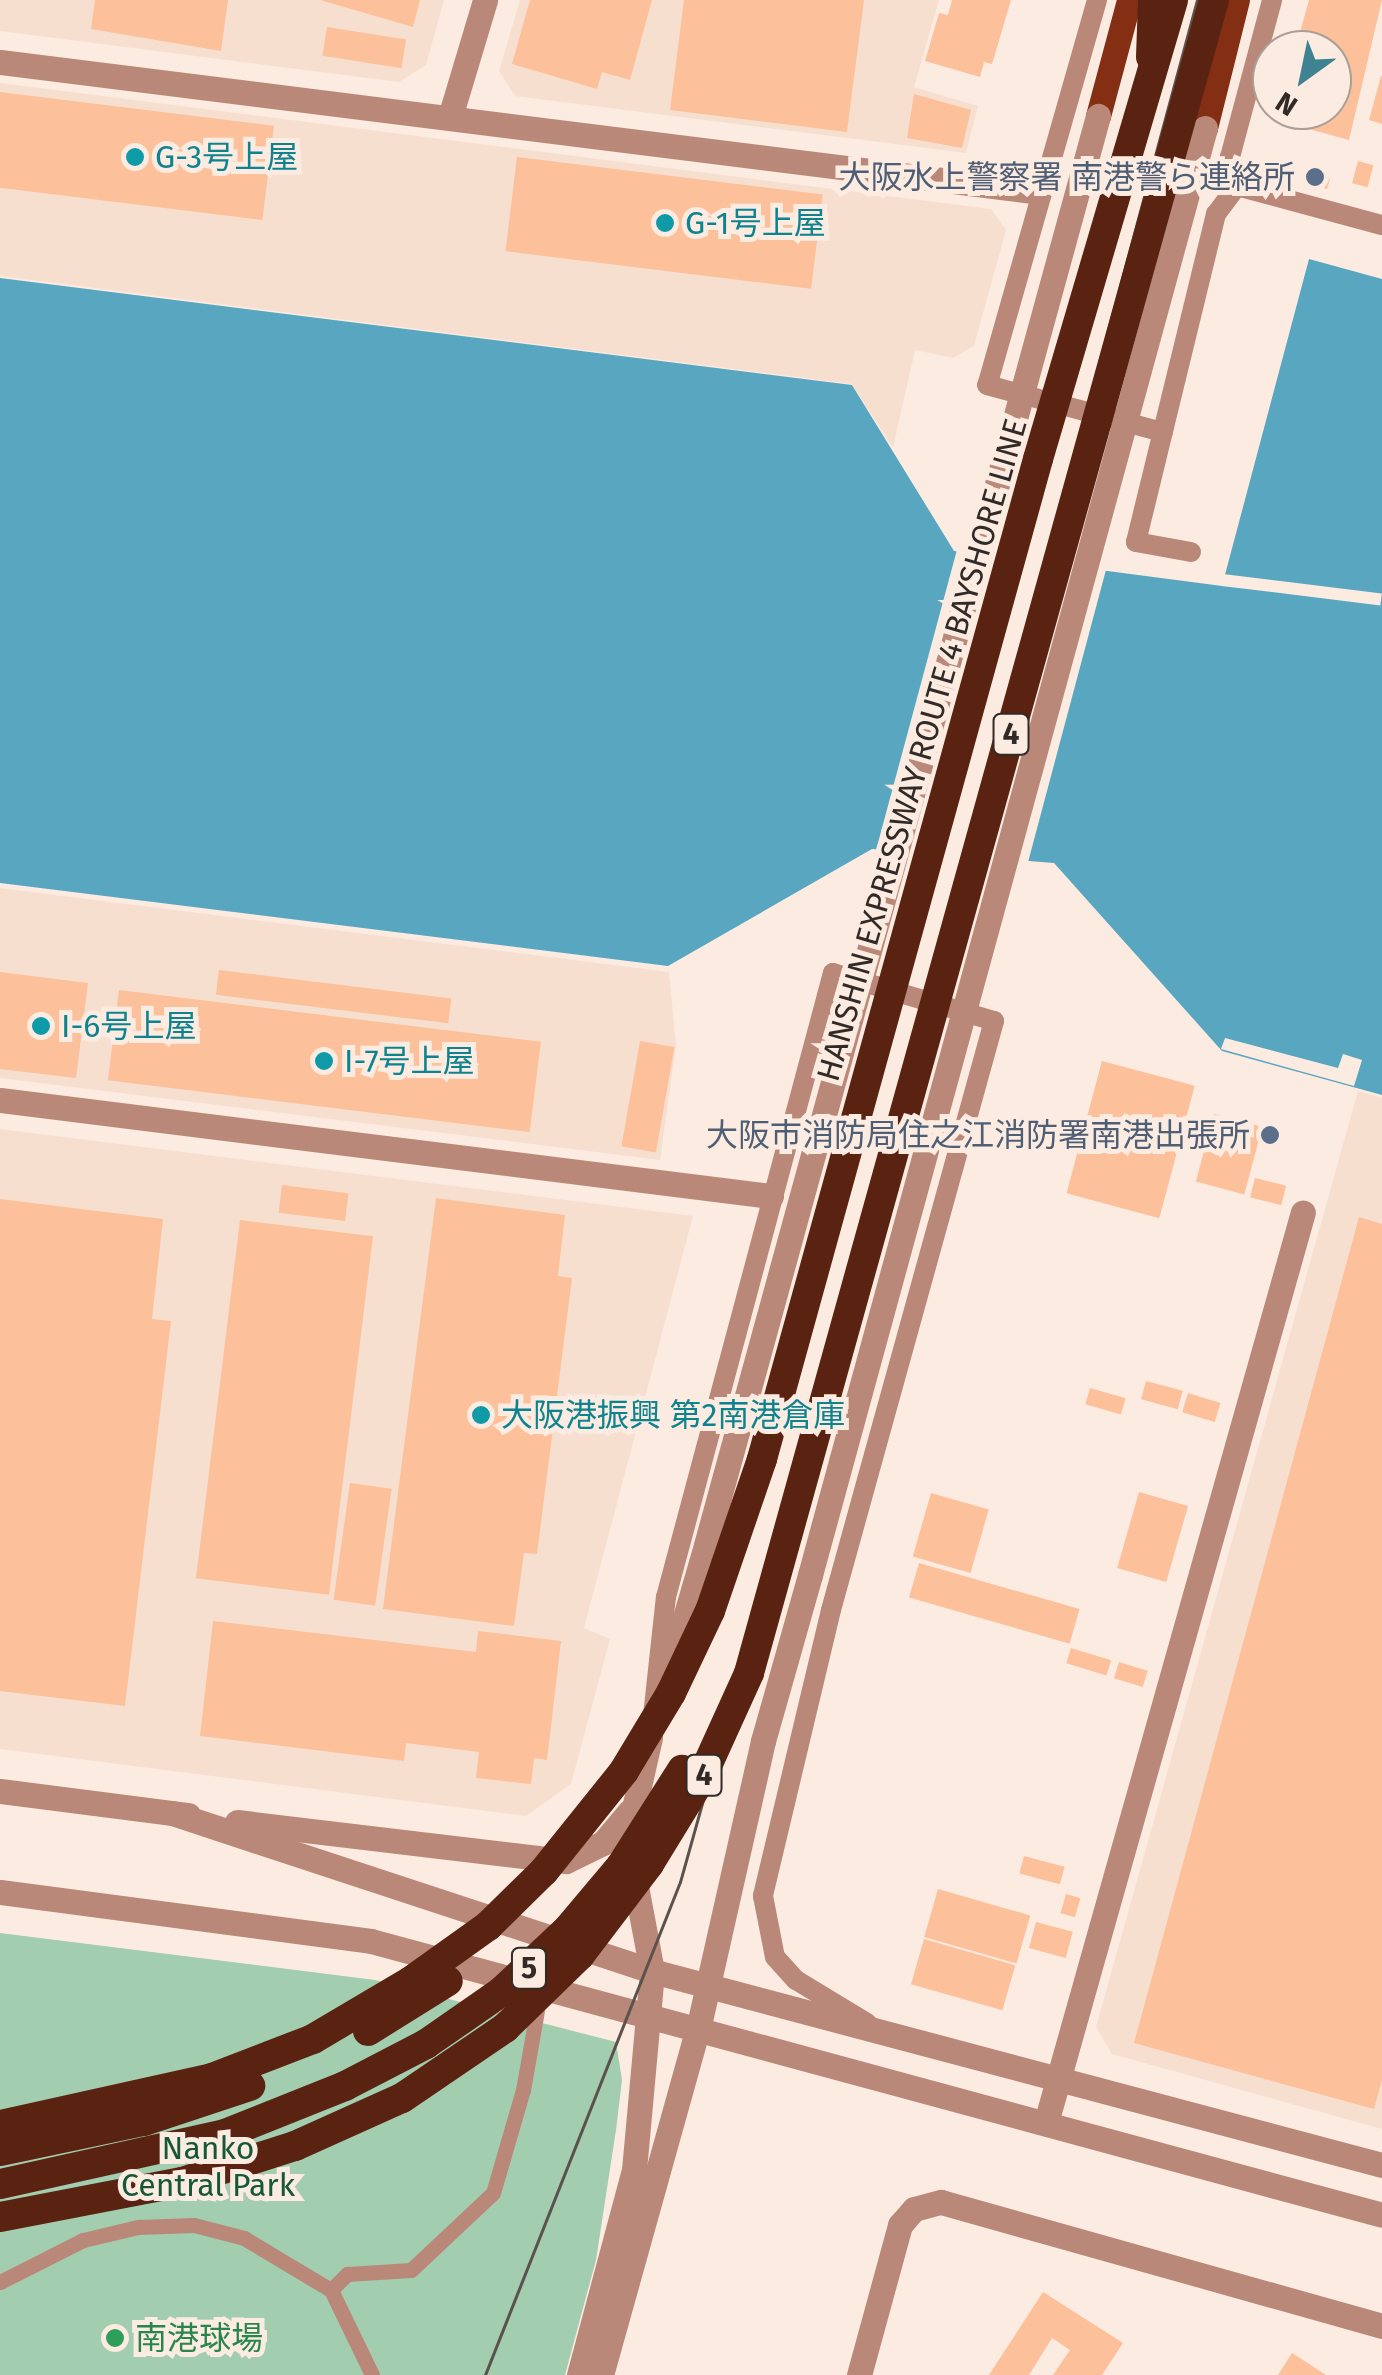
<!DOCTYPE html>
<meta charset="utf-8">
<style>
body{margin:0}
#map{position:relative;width:1382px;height:2375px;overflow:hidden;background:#fcebe1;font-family:"Fira Sans","Noto Sans JP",sans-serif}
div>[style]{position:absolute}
.built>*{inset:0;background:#f7dfd0}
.green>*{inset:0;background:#a2cdaf}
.water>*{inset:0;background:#58a6bf}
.pier>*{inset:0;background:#fcebe1;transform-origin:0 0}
.building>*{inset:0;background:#fcc09a;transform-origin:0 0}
.pedestrian>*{height:15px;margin:-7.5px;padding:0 7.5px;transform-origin:7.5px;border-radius:7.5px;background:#ba8879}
.minor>*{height:20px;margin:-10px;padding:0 10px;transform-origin:10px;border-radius:10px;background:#ba8879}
.tertiary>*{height:25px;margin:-12.5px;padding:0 12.5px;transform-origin:12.5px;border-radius:12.5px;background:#ba8879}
.primary>*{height:25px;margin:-12.5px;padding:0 12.5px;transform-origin:12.5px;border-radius:12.5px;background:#842f14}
.motorway>*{height:30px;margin:-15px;padding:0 15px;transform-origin:15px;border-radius:15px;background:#5a2211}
.tram>*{height:2.5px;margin:-1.25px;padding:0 1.25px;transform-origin:1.25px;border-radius:1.25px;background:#5b524e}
.tertiary-bridge>*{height:25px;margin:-12.5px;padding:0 12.5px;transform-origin:12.5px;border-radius:12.5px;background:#ba8879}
.motorway-bridge>*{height:30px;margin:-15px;padding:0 15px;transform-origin:15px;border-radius:15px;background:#5a2211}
.dots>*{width:28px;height:28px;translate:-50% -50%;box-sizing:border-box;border:5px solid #fcebe1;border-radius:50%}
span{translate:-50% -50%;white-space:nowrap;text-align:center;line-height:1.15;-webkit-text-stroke:10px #fcebe1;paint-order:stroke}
.shield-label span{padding:2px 8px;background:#fcebe1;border:2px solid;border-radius:8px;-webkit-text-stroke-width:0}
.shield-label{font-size:30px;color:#312a27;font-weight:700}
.culture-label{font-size:32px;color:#0d838f}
.left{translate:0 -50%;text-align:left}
.service-label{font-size:32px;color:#4e5e75}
.right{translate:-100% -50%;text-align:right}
.street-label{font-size:32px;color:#312a27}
.park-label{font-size:32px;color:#145933}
.leisure-label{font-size:32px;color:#27864d}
.north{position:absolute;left:1252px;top:30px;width:100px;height:100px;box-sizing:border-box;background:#fcebe1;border:2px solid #ab9e97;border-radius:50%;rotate:213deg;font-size:28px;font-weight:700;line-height:40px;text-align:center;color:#312a27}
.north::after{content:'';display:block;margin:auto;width:35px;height:45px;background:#3f8292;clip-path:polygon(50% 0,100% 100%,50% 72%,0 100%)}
</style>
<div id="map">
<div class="built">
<div style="clip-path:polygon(0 0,444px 0,426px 65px,399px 82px,0 31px)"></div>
<div style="clip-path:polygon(520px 0,939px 0,914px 87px,978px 106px,966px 153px,515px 96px,499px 71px)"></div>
<div style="clip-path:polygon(0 83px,991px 209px,1006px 230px,974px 346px,953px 358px,915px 350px,893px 448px,852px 384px,0 276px)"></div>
<div style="clip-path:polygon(0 888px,669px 972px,676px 1045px,660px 1160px,0 1078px)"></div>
<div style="clip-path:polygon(1358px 1091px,1382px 1098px,1382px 2129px,1112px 2054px,1096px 2027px)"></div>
<div style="clip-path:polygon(0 1129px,693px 1216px,584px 1628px,610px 1639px,571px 1784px,526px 1816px,0 1749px)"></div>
</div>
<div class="green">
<div style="clip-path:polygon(0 1933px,375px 1980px,616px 2042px,622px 2080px,616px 2130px,596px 2260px,565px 2375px,0 2375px)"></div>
</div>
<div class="water">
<div style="clip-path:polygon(1309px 259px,1382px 279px,1382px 1095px,1222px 1051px,1054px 863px,872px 849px,668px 966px,0 883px,0 278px,852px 385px,954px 551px,1222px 586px)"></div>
</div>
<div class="pier">
<div style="clip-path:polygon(958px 546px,1107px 566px,1027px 866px,875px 854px)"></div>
<div style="left:1223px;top:574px;width:160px;height:12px;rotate:7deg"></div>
<div style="clip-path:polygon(1225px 1038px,1338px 1068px,1343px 1054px,1362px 1060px,1354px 1086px,1221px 1049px)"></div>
</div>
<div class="building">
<div style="clip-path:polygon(95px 0,228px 0,221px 51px,91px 29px)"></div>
<div style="clip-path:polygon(320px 0,420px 0,413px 27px)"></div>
<div style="clip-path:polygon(530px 0,652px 0,630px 80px,602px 72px,597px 89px,512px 64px)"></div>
<div style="clip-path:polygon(684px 0,864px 0,847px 132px,670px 110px)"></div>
<div style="clip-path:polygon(952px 0,1011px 0,992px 64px,984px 62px,980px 77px,925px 61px,939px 13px,948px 15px)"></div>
<div style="clip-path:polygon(1309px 0,1382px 0,1349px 140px,1276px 120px,1279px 110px,1332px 110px,1332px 50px,1295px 50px)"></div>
<div style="left:327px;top:27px;width:80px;height:29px;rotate:9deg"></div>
<div style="clip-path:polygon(1381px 76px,1382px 76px,1382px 124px,1369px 120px)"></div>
<div style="left:0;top:92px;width:276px;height:95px;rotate:7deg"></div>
<div style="clip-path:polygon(914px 94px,971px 110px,962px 148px,907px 138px)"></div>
<div style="left:517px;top:157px;width:308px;height:95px;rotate:7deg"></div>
<div style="left:1358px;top:161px;width:16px;height:23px;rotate:15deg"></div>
<div style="clip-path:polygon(1310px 167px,1330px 179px,1327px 189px,1305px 182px)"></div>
<div style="left:219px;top:970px;width:234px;height:25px;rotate:7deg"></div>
<div style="clip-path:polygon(0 972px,88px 983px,76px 1078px,0 1069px)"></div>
<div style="left:119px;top:990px;width:425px;height:91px;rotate:7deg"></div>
<div style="left:640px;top:1041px;width:35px;height:107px;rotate:10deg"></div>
<div style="left:1102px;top:1061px;width:96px;height:137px;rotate:15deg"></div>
<div style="left:1214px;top:1114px;width:50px;height:70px;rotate:15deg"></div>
<div style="left:1255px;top:1178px;width:32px;height:20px;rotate:14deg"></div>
<div style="left:282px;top:1185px;width:67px;height:28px;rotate:7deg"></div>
<div style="clip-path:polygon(436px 1198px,565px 1215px,558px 1276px,572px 1278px,537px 1554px,524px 1553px,514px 1626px,383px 1609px)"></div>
<div style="clip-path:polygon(0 1199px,163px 1219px,152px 1319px,171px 1321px,125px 1706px,0 1691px)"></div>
<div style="clip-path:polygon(1359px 1217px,1382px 1224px,1382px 2080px,1374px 2109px,1134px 2043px)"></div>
<div style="left:240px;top:1220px;width:134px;height:361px;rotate:7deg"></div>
<div style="left:1146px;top:1381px;width:38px;height:19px;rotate:15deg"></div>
<div style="left:1090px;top:1388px;width:37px;height:17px;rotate:16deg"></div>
<div style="left:1188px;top:1393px;width:34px;height:20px;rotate:17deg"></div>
<div style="left:350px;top:1483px;width:42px;height:118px;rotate:8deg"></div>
<div style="left:1139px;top:1492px;width:51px;height:79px;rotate:16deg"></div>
<div style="left:931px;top:1493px;width:60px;height:66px;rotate:16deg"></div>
<div style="left:919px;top:1563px;width:167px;height:36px;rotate:16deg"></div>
<div style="clip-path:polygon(213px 1621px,476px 1652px,478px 1631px,561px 1641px,547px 1760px,534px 1758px,531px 1784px,476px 1778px,479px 1752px,406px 1743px,404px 1761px,200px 1736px)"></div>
<div style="left:1071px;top:1648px;width:42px;height:16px;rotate:17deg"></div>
<div style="left:1119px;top:1662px;width:30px;height:17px;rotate:17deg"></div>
<div style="left:1024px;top:1856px;width:42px;height:18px;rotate:15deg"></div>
<div style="left:938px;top:1889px;width:96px;height:50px;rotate:16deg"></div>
<div style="left:1066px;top:1894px;width:15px;height:20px;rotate:16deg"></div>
<div style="left:1036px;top:1922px;width:38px;height:27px;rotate:15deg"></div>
<div style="left:924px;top:1939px;width:95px;height:47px;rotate:16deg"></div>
<div style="clip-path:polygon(1043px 2292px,1123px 2343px,1102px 2375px,1053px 2375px,1070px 2350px,1052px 2338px,1029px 2375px,989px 2375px)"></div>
<div style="clip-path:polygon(1292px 2353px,1326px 2375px,1278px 2375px)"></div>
</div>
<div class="pedestrian">
<div style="left:0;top:2282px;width:93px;rotate:-26.8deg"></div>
<div style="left:83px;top:2240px;width:57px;rotate:-13.3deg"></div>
<div style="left:138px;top:2227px;width:56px;rotate:-2deg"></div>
<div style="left:194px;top:2225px;width:52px;rotate:14.6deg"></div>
<div style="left:244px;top:2238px;width:101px;rotate:30.9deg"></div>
<div style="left:331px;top:2290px;width:94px;rotate:64.2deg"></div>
<div style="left:331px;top:2290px;width:23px;rotate:-45deg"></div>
<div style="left:347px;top:2274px;width:64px;rotate:-3.6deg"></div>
<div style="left:411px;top:2270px;width:112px;rotate:-43.2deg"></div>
<div style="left:493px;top:2193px;width:107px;rotate:-73.8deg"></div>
<div style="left:523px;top:2090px;width:80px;rotate:-80deg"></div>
</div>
<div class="minor">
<div style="left:1097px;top:0;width:400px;rotate:105.9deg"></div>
<div style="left:987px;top:385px;width:182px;rotate:15deg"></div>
<div style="left:1237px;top:186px;width:30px;rotate:-104deg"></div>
<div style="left:1230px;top:157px;width:163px;rotate:-75deg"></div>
<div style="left:1237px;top:186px;width:150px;rotate:15.1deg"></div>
<div style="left:1191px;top:552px;width:56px;rotate:-169.7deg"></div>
<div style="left:1136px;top:542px;width:338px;rotate:-76.3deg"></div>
<div style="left:1216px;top:214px;width:35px;rotate:-53deg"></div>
<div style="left:653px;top:1716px;width:120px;rotate:-83.8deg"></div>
<div style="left:666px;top:1597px;width:646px;rotate:-75.02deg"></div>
<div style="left:833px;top:973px;width:168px;rotate:16.6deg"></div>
<div style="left:994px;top:1021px;width:611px;rotate:105.47deg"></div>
<div style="left:831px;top:1610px;width:294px;rotate:103.4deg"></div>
<div style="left:763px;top:1896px;width:62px;rotate:78.9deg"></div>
<div style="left:775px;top:1957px;width:31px;rotate:48deg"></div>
<div style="left:796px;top:1980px;width:83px;rotate:31.2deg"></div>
</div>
<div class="tertiary">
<div style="left:0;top:62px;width:1047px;rotate:7.13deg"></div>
<div style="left:450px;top:117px;width:122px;rotate:-73.3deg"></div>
<div style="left:0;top:1100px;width:777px;rotate:7.1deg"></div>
<div style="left:668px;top:1676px;width:136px;rotate:-73.8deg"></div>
<div style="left:0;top:1791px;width:190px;rotate:7.3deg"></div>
<div style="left:172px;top:1813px;width:505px;rotate:18.22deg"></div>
<div style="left:652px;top:1971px;width:755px;rotate:14.88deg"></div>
<div style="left:237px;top:1822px;width:331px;rotate:6.8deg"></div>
<div style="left:566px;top:1861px;width:41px;rotate:-25.9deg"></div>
<div style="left:603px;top:1843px;width:42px;rotate:-49.8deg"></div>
<div style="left:0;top:1892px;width:374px;rotate:7.5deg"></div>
<div style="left:371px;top:1941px;width:1047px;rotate:15.16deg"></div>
<div style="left:1047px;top:2119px;width:942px;rotate:-74.24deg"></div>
<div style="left:579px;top:2375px;width:212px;rotate:-75deg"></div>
<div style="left:634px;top:2170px;width:200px;rotate:-84.8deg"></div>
<div style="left:652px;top:1971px;width:134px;rotate:-100.7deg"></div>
<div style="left:627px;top:1839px;width:104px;rotate:-77.2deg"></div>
<div style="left:601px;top:2375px;width:363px;rotate:-74.4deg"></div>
<div style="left:699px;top:2025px;width:291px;rotate:-77.3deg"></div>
<div style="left:763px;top:1741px;width:173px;rotate:-74.2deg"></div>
<div style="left:859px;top:2375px;width:156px;rotate:-74.7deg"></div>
<div style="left:900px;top:2225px;width:21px;rotate:-49deg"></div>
<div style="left:914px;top:2209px;width:28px;rotate:-15deg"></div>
<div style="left:941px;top:2202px;width:458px;rotate:15.7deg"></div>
</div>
<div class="primary">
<div style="left:1098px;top:116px;width:120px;rotate:-75deg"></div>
<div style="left:1205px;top:128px;width:132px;rotate:-76deg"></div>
</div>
<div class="motorway">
<div style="left:1151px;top:57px;width:57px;rotate:-88deg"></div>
<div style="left:0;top:2217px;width:185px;rotate:-10.9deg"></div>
<div style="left:182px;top:2182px;width:119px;rotate:-17.7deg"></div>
<div style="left:295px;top:2146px;width:117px;rotate:-24.2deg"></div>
<div style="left:402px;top:2098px;width:125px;rotate:-34.2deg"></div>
</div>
<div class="tram">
<div style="left:485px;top:2375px;width:530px;rotate:-68.42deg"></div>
<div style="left:680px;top:1882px;width:944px;rotate:-74.33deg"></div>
<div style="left:935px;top:973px;width:1008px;rotate:-74.93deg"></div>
</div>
<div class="tertiary-bridge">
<div style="left:706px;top:1545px;width:1482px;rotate:-74.66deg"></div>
<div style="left:810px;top:1575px;width:1500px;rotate:-74.73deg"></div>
</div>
<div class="motorway-bridge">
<div style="left:505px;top:2028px;width:105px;rotate:-44.2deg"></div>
<div style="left:580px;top:1955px;width:114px;rotate:-52.8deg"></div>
<div style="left:649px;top:1864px;width:100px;rotate:-58.5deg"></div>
<div style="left:701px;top:1779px;width:116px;rotate:-65.6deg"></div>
<div style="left:749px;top:1673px;width:1736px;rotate:-74.47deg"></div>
<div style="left:368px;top:2031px;width:94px;rotate:-32deg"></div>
<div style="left:0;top:2125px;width:217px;rotate:-12.5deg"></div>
<div style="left:212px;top:2078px;width:108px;rotate:-21.1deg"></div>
<div style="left:313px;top:2039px;width:114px;rotate:-30.6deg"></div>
<div style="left:411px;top:1981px;width:95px;rotate:-35.5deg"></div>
<div style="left:488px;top:1926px;width:78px;rotate:-44.5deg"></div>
<div style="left:544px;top:1871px;width:128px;rotate:-51.3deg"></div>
<div style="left:624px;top:1771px;width:91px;rotate:-58.9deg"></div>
<div style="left:671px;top:1693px;width:91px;rotate:-64.6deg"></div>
<div style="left:710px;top:1611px;width:161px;rotate:-71.1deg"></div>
<div style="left:762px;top:1459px;width:1037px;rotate:-74.57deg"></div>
<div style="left:1038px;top:459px;width:478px;rotate:-73.6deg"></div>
<div style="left:0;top:2151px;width:147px;rotate:-11.8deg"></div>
<div style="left:144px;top:2121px;width:112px;rotate:-18.3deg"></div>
<div style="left:0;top:2184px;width:230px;rotate:-12.5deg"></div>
<div style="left:225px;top:2134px;width:129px;rotate:-21.8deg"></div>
<div style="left:345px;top:2086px;width:91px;rotate:-27.4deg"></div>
<div style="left:426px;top:2044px;width:91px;rotate:-34.7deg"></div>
<div style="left:501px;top:1992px;width:92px;rotate:-43.2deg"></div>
<div style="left:568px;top:1929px;width:82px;rotate:-49.9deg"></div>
<div style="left:621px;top:1866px;width:114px;rotate:-57.6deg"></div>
</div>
<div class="dots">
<div style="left:135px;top:157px;background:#0f9aa8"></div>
<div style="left:1315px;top:177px;background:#5c6f8a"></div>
<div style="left:665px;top:223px;background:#0f9aa8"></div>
<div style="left:41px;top:1026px;background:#0f9aa8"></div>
<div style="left:324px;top:1061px;background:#0f9aa8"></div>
<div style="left:1270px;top:1135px;background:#5c6f8a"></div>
<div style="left:481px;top:1415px;background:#0f9aa8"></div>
<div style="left:115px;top:2338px;background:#2e9e5b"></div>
</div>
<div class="shield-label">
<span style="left:1011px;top:734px">4</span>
<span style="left:704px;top:1775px">4</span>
<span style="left:529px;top:1968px">5</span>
</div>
<div class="culture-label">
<span class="left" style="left:155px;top:157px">G-3号上屋</span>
<span class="left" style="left:685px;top:223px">G-1号上屋</span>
<span class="left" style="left:61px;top:1026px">I-6号上屋</span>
<span class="left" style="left:344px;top:1061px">I-7号上屋</span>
<span class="left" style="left:501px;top:1415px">大阪港振興 第2南港倉庫</span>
</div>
<div class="service-label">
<span class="right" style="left:1295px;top:177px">大阪水上警察署 南港警ら連絡所</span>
<span class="right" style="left:1250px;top:1135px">大阪市消防局住之江消防署南港出張所</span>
</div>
<div class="street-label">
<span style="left:922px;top:750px;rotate:-74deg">HANSHIN EXPRESSWAY ROUTE 4 BAYSHORE LINE</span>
</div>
<div class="park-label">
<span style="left:208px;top:2167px">Nanko<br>Central Park</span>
</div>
<div class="leisure-label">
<span class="left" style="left:135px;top:2338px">南港球場</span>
</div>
<div class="north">N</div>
</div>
